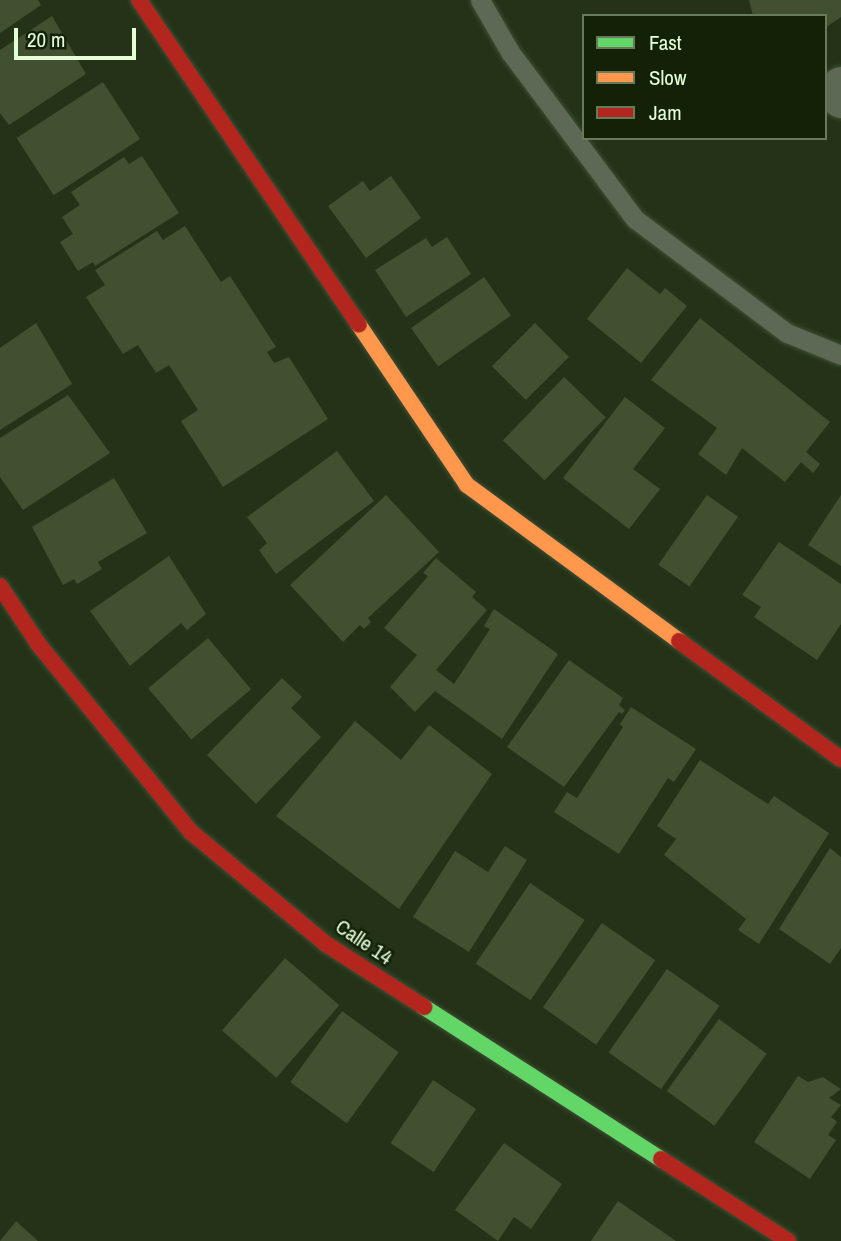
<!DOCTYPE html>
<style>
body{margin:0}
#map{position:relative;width:841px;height:1241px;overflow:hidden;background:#243317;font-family:"Archivo Narrow",sans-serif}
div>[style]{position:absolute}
.building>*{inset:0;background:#405031;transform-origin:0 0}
.roads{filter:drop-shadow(0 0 2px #3f4d35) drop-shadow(0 0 2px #3f4d35)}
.lane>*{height:19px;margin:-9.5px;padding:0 9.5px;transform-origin:9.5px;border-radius:9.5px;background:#5d6855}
.street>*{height:38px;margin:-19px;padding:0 19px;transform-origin:19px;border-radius:19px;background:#5d6855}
.fast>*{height:16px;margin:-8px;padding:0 8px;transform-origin:8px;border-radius:8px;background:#63d668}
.slow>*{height:16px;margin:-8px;padding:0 8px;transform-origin:8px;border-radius:8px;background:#ff974d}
.jam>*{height:16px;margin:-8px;padding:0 8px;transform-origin:8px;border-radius:8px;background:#b3261e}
span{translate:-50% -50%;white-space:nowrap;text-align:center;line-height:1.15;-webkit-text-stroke:5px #132207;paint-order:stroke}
.street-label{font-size:21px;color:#e6fdd9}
.legend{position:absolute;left:582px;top:14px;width:245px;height:126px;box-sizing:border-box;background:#132207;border:2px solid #677a5b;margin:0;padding:9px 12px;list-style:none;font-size:21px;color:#e6fdd9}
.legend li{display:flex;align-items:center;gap:14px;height:35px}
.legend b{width:35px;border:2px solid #677a5b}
.scale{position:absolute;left:14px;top:28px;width:122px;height:32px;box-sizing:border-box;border:4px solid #e6fdd9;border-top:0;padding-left:9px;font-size:21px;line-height:24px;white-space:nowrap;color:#e6fdd9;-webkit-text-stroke:5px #132207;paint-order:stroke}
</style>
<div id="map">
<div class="building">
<div style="clip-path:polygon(0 0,38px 0,41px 5px,0 33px)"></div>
<div style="clip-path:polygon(749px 0,841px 0,841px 17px,825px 28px,825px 16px,753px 16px)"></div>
<div style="clip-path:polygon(52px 16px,86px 74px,9px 125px,0 113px,0 50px)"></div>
<div style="left:103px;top:82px;width:68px;height:103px;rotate:57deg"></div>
<div style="clip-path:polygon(142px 156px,179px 213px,95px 266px,93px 262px,78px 271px,60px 242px,73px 234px,62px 217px,80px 205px,71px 192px,124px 157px,129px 164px)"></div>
<div style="clip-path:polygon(391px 176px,421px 218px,366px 258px,328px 206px,363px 181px,370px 191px)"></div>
<div style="clip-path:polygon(185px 226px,221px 282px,230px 276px,276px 347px,267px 352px,274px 363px,289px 357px,328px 419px,223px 487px,181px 421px,198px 410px,169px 365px,156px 373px,138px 345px,123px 354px,86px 297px,105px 285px,95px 270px,157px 231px,163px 240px)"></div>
<div style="clip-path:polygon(447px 237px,471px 274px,406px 317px,375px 270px,426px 238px,432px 247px)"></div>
<div style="clip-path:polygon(627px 268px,660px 294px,665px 288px,687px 306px,641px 363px,587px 319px)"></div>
<div style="left:484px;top:277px;width:47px;height:89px;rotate:55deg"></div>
<div style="clip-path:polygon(700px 318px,830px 422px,806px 452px,820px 464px,813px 473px,801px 462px,785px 482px,742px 448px,726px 475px,698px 454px,717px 428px,651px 380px)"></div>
<div style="clip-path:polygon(36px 323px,72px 384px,0 430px,0 348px)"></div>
<div style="left:535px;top:323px;width:48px;height:61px;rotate:45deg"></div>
<div style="left:564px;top:377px;width:58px;height:88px;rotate:44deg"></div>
<div style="clip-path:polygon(68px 395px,110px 453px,23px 510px,0 477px,0 438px)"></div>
<div style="clip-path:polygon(625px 397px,665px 428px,633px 469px,660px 489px,629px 529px,563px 478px)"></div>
<div style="clip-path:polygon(337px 451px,374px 501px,276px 574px,259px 550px,267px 543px,247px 517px)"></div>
<div style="clip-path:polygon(114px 478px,147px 533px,98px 562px,102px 569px,77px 584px,74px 579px,63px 585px,32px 527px)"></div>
<div style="clip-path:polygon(386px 495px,439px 552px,368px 618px,371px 622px,364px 629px,360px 625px,343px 642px,290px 585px)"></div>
<div style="left:707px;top:495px;width:38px;height:85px;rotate:35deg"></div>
<div style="clip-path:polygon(841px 495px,841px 566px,808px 545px)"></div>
<div style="clip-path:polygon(779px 542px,841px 584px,841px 624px,817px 660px,754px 617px,761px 607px,742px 595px)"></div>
<div style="clip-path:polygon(169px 556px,206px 614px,187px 630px,181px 623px,130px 666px,90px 611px)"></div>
<div style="clip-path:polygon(436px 558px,476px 592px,472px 597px,487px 610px,436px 670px,454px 684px,490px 629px,484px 626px,494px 609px,558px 654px,502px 739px,435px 691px,415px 712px,390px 687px,417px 655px,384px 628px,428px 576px,423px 573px)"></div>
<div style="left:208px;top:638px;width:67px;height:78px;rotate:50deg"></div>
<div style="clip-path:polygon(569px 660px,623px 698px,619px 705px,625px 710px,622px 714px,619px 712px,564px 787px,507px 747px)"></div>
<div style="clip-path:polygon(282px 678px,302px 697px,291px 708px,321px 737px,256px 804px,207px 755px)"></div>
<div style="clip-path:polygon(631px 707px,696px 749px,674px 782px,668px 778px,619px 854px,554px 812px,567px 792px,577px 798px,623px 727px,620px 724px)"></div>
<div style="clip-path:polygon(355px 721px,401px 760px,429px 725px,492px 774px,399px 909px,276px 816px)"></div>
<div style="clip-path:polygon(700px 760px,768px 804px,774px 796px,829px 833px,759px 944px,738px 930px,746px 919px,664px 855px,676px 839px,657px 826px)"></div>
<div style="clip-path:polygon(505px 846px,527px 860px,469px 952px,413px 917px,455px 851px,488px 872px)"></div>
<div style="clip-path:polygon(830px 848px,841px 857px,841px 948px,830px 964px,779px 929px)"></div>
<div style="left:530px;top:883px;width:66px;height:97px;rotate:34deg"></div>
<div style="left:602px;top:923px;width:65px;height:103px;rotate:35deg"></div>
<div style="left:285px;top:958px;width:72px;height:96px;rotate:41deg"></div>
<div style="left:667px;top:969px;width:64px;height:102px;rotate:35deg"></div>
<div style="left:342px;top:1011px;width:70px;height:88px;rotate:36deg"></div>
<div style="left:719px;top:1019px;width:59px;height:89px;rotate:36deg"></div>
<div style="clip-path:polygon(798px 1076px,808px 1082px,823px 1077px,841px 1089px,829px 1098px,841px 1105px,831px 1117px,837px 1122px,828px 1135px,836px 1140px,810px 1179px,754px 1142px)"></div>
<div style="left:433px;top:1080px;width:52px;height:76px;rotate:34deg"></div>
<div style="clip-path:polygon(504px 1143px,562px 1184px,531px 1229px,514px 1217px,498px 1241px,455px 1210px)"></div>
<div style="clip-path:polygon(618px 1201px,676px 1241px,591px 1241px)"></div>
<div style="clip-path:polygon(16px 1221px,38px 1241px,0 1241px)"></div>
</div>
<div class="roads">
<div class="lane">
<div style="left:480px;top:0;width:60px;rotate:60deg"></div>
<div style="left:510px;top:52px;width:209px;rotate:53.2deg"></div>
<div style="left:635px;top:219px;width:190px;rotate:36.9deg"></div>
<div style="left:787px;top:333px;width:58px;rotate:22.2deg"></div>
</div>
<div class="street">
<div style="left:841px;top:86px;width:8px;rotate:140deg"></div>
<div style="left:835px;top:91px;width:10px;rotate:53deg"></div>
</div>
<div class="fast">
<div style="left:424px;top:1007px;width:282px;rotate:32.7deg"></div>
</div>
<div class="slow">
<div style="left:359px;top:325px;width:193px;rotate:56deg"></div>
<div style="left:467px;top:485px;width:263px;rotate:36.3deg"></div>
</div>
<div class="jam">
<div style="left:139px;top:0;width:392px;rotate:55.9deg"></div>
<div style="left:0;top:586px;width:71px;rotate:56.5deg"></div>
<div style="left:39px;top:645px;width:241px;rotate:50.9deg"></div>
<div style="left:191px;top:832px;width:175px;rotate:39.7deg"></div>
<div style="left:326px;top:944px;width:117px;rotate:32.7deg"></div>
<div style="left:679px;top:641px;width:200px;rotate:36.1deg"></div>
<div style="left:661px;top:1159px;width:151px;rotate:32.8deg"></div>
</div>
</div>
<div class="street-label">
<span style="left:364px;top:942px;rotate:34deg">Calle 14</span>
</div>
<ul class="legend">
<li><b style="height:9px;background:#63d668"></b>Fast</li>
<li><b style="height:9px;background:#ff974d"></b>Slow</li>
<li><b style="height:9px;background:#b3261e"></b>Jam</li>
</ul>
<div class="scale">20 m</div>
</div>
